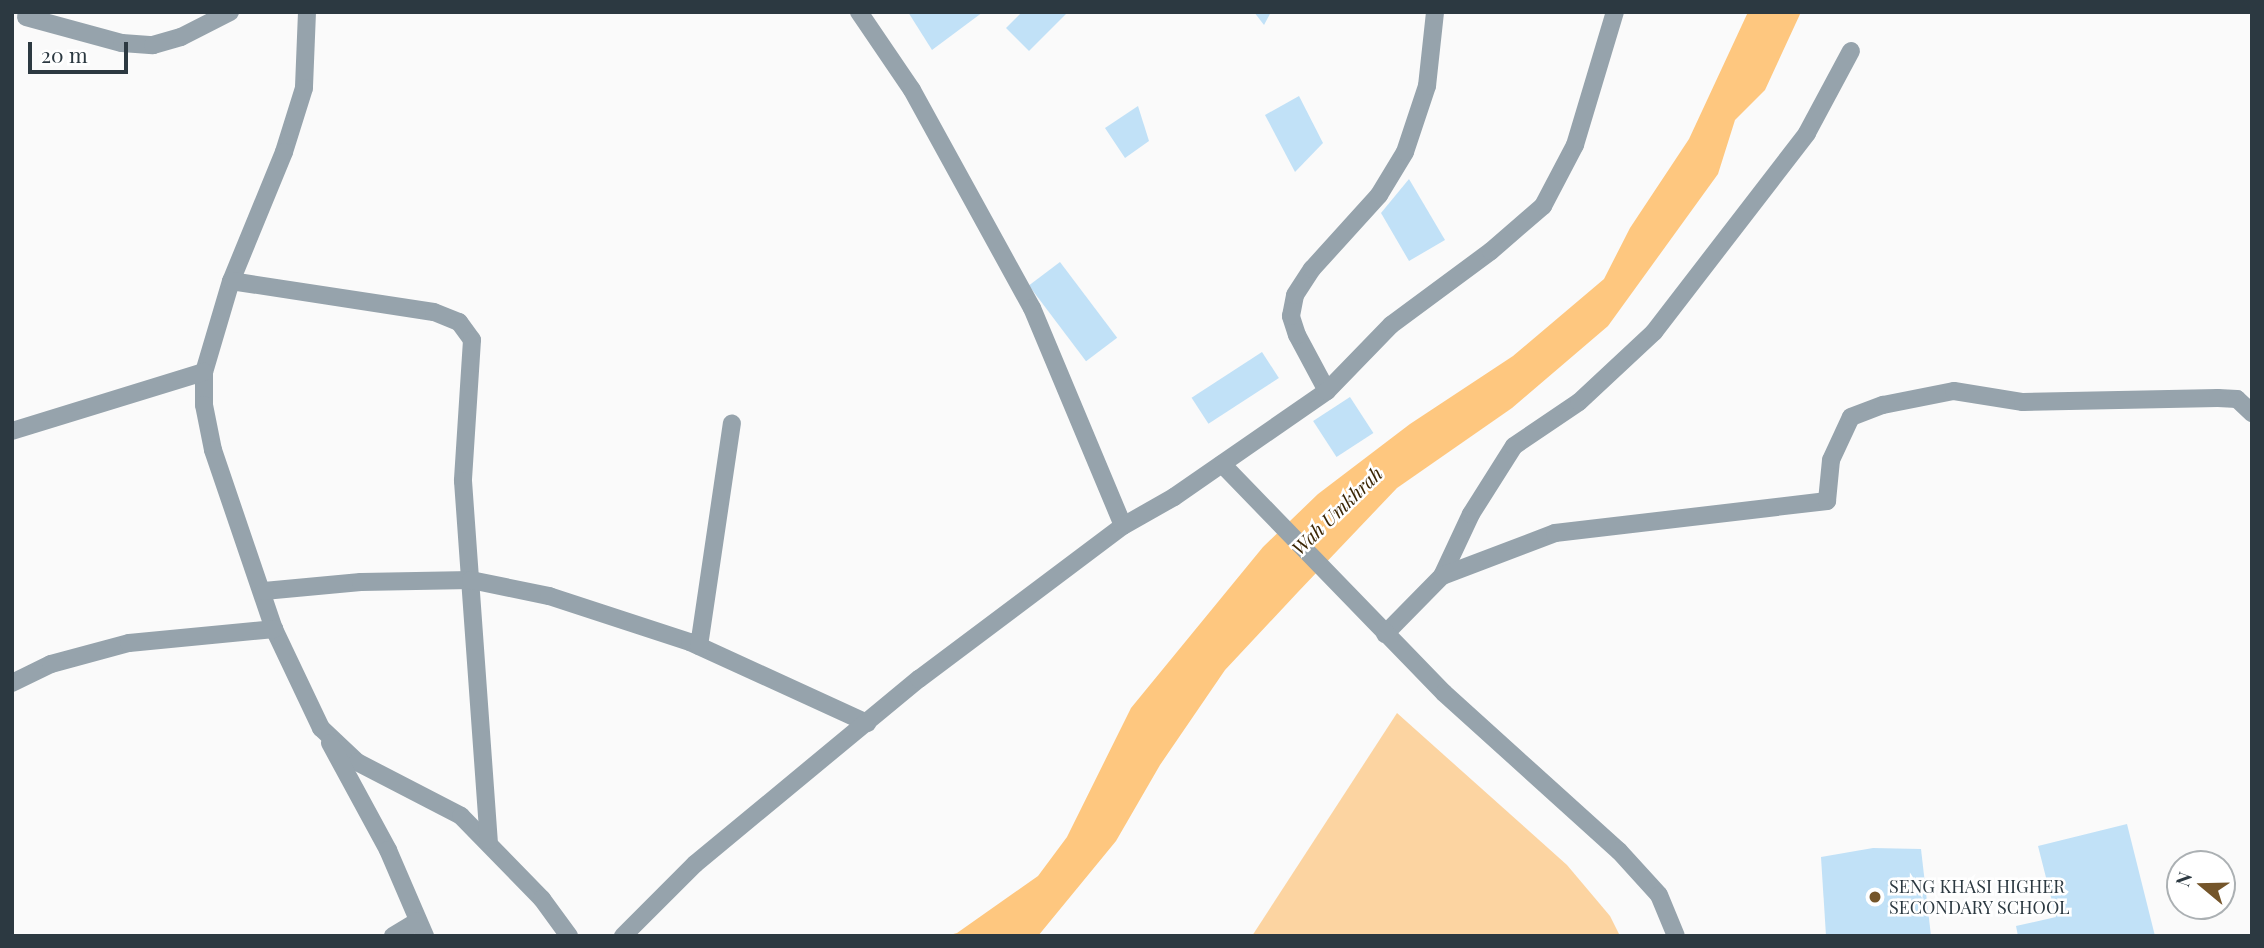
<!DOCTYPE html>
<style>
body{margin:0}
#map{position:relative;width:2264px;height:948px;overflow:hidden;background:#fafafa;font-family:"Playfair Display",serif}
div>[style]{position:absolute}
.green>*{inset:0;background:#fcd4a1}
.water>*{inset:0;background:#fec77f}
.building>*{inset:0;background:#c1e1f7;transform-origin:0 0}
.minor>*{height:18px;margin:-9px;padding:0 9px;transform-origin:9px;border-radius:9px;background:#96a3ac}
.tertiary>*{height:18px;margin:-9px;padding:0 9px;transform-origin:9px;border-radius:9px;background:#96a3ac}
.dots>*{width:19px;height:19px;translate:-50% -50%;box-sizing:border-box;border:4px solid #fff;border-radius:50%}
span{translate:-50% -50%;white-space:nowrap;text-align:center;line-height:1.15;-webkit-text-stroke:5px #fff;paint-order:stroke}
.poi-label{font-size:18px;color:#2c3941}
.left{translate:0 -50%;text-align:left}
.water-label{font-size:19px;color:#3b2605;font-style:italic}
.frame{position:absolute;inset:0;border:14px solid #2c3941;pointer-events:none}
.north{position:absolute;left:2166px;top:850px;width:70px;height:70px;box-sizing:border-box;background:#fff;border:2px solid #abb0b3;border-radius:50%;rotate:289deg;font-size:19px;font-weight:700;line-height:28px;text-align:center;color:#2c3941}
.north::after{content:'';display:block;margin:auto;width:24px;height:32px;background:#74552a;clip-path:polygon(50% 0,100% 100%,50% 72%,0 100%)}
.scale{position:absolute;left:28px;top:42px;width:100px;height:32px;box-sizing:border-box;border:4px solid #2c3941;border-top:0;padding-left:9px;font-size:21px;line-height:24px;white-space:nowrap;color:#2c3941;-webkit-text-stroke:5px #fff;paint-order:stroke}
</style>
<div id="map">
<div class="green">
<div style="clip-path:polygon(1397px 713px,1567px 865px,1610px 916px,1620px 936px,1252px 936px)"></div>
</div>
<div class="water">
<div style="clip-path:polygon(1748px 12px,1801px 12px,1765px 90px,1735px 120px,1718px 174px,1608px 326px,1512px 408px,1397px 488px,1298px 592px,1225px 670px,1160px 765px,1116px 841px,1038px 936px,946px 936px,957px 933px,1038px 876px,1067px 837px,1131px 708px,1263px 547px,1318px 494px,1410px 424px,1513px 356px,1604px 279px,1630px 228px,1689px 139px)"></div>
</div>
<div class="building">
<div style="clip-path:polygon(908px 12px,983px 12px,932px 50px)"></div>
<div style="clip-path:polygon(1022px 12px,1068px 12px,1029px 51px,1006px 28px)"></div>
<div style="clip-path:polygon(1254px 12px,1271px 12px,1264px 25px)"></div>
<div style="clip-path:polygon(1299px 96px,1323px 143px,1295px 172px,1265px 115px)"></div>
<div style="clip-path:polygon(1138px 106px,1149px 141px,1125px 158px,1105px 128px)"></div>
<div style="clip-path:polygon(1409px 179px,1445px 240px,1409px 261px,1381px 213px)"></div>
<div style="left:1060px;top:262px;width:95px;height:39px;rotate:53deg"></div>
<div style="left:1262px;top:352px;width:31px;height:84px;rotate:57deg"></div>
<div style="left:1350px;top:397px;width:43px;height:44px;rotate:57deg"></div>
<div style="clip-path:polygon(2127px 824px,2155px 936px,2018px 936px,2016px 926px,2056px 917px,2038px 846px)"></div>
<div style="clip-path:polygon(1873px 848px,1921px 849px,1931px 936px,1826px 936px,1821px 857px)"></div>
</div>
<div class="minor">
<div style="left:307px;top:12px;width:76px;rotate:92.3deg"></div>
<div style="left:304px;top:88px;width:67px;rotate:107.4deg"></div>
<div style="left:284px;top:152px;width:139px;rotate:112.3deg"></div>
<div style="left:231px;top:281px;width:95px;rotate:106.5deg"></div>
<div style="left:204px;top:372px;width:33px;rotate:90deg"></div>
<div style="left:204px;top:405px;width:46px;rotate:78.7deg"></div>
<div style="left:213px;top:450px;width:189px;rotate:71.2deg"></div>
<div style="left:274px;top:629px;width:110px;rotate:64.6deg"></div>
<div style="left:321px;top:728px;width:50px;rotate:43.4deg"></div>
<div style="left:357px;top:762px;width:117px;rotate:27.4deg"></div>
<div style="left:461px;top:816px;width:116px;rotate:45.7deg"></div>
<div style="left:542px;top:899px;width:46px;rotate:53.9deg"></div>
<div style="left:859px;top:12px;width:94px;rotate:55.8deg"></div>
<div style="left:912px;top:90px;width:249px;rotate:61.2deg"></div>
<div style="left:1032px;top:308px;width:236px;rotate:67.3deg"></div>
<div style="left:26px;top:17px;width:99px;rotate:15.2deg"></div>
<div style="left:122px;top:43px;width:31px;rotate:4deg"></div>
<div style="left:153px;top:45px;width:29px;rotate:-16deg"></div>
<div style="left:181px;top:37px;width:55px;rotate:-27deg"></div>
<div style="left:231px;top:281px;width:205px;rotate:8.7deg"></div>
<div style="left:434px;top:312px;width:27px;rotate:22deg"></div>
<div style="left:459px;top:322px;width:22px;rotate:54deg"></div>
<div style="left:472px;top:340px;width:141px;rotate:93.7deg"></div>
<div style="left:463px;top:481px;width:360px;rotate:85.9deg"></div>
<div style="left:1327px;top:391px;width:64px;rotate:-118.2deg"></div>
<div style="left:1297px;top:335px;width:20px;rotate:-108deg"></div>
<div style="left:1291px;top:316px;width:21px;rotate:-79deg"></div>
<div style="left:1295px;top:295px;width:31px;rotate:-57deg"></div>
<div style="left:1312px;top:269px;width:100px;rotate:-47.8deg"></div>
<div style="left:1379px;top:195px;width:50px;rotate:-58.8deg"></div>
<div style="left:1405px;top:152px;width:70px;rotate:-71.6deg"></div>
<div style="left:1427px;top:86px;width:74px;rotate:-83.8deg"></div>
<div style="left:12px;top:431px;width:201px;rotate:-17.1deg"></div>
<div style="left:1442px;top:576px;width:68px;rotate:-64.9deg"></div>
<div style="left:1471px;top:514px;width:80px;rotate:-57.7deg"></div>
<div style="left:1514px;top:446px;width:78px;rotate:-34.1deg"></div>
<div style="left:1579px;top:402px;width:103px;rotate:-43deg"></div>
<div style="left:1654px;top:332px;width:251px;rotate:-52.4deg"></div>
<div style="left:1807px;top:133px;width:93px;rotate:-61.8deg"></div>
<div style="left:264px;top:591px;width:97px;rotate:-5.3deg"></div>
<div style="left:361px;top:582px;width:110px;rotate:-1deg"></div>
<div style="left:471px;top:580px;width:80px;rotate:11.6deg"></div>
<div style="left:549px;top:596px;width:148px;rotate:18.1deg"></div>
<div style="left:690px;top:642px;width:195px;rotate:24.6deg"></div>
<div style="left:1385px;top:634px;width:81px;rotate:-45.5deg"></div>
<div style="left:1442px;top:576px;width:121px;rotate:-20.8deg"></div>
<div style="left:1555px;top:533px;width:274px;rotate:-6.7deg"></div>
<div style="left:1827px;top:501px;width:41px;rotate:-84.4deg"></div>
<div style="left:1831px;top:460px;width:47px;rotate:-65.1deg"></div>
<div style="left:1851px;top:417px;width:34px;rotate:-21deg"></div>
<div style="left:1883px;top:405px;width:72px;rotate:-11.2deg"></div>
<div style="left:1954px;top:391px;width:70px;rotate:9.1deg"></div>
<div style="left:2023px;top:402px;width:195px;rotate:-1.2deg"></div>
<div style="left:2218px;top:398px;width:19px;rotate:3deg"></div>
<div style="left:2237px;top:399px;width:21px;rotate:43deg"></div>
<div style="left:699px;top:646px;width:225px;rotate:-81.6deg"></div>
<div style="left:12px;top:683px;width:43px;rotate:-26deg"></div>
<div style="left:51px;top:664px;width:81px;rotate:-15.1deg"></div>
<div style="left:129px;top:643px;width:146px;rotate:-5.5deg"></div>
<div style="left:330px;top:743px;width:122px;rotate:61.5deg"></div>
<div style="left:388px;top:850px;width:94px;rotate:66.7deg"></div>
<div style="left:393px;top:936px;width:29px;rotate:-31deg"></div>
</div>
<div class="tertiary">
<div style="left:1222px;top:464px;width:319px;rotate:45.9deg"></div>
<div style="left:1444px;top:693px;width:236px;rotate:42.1deg"></div>
<div style="left:1619px;top:851px;width:59px;rotate:47.7deg"></div>
<div style="left:1659px;top:895px;width:44px;rotate:67.5deg"></div>
<div style="left:623px;top:936px;width:102px;rotate:-45deg"></div>
<div style="left:695px;top:864px;width:291px;rotate:-39.6deg"></div>
<div style="left:919px;top:679px;width:255px;rotate:-36.9deg"></div>
<div style="left:1123px;top:526px;width:59px;rotate:-29.6deg"></div>
<div style="left:1174px;top:497px;width:186px;rotate:-34.7deg"></div>
<div style="left:1327px;top:391px;width:92px;rotate:-45.9deg"></div>
<div style="left:1391px;top:325px;width:124px;rotate:-36.5deg"></div>
<div style="left:1491px;top:251px;width:69px;rotate:-40.9deg"></div>
<div style="left:1543px;top:206px;width:69px;rotate:-62.3deg"></div>
<div style="left:1575px;top:145px;width:139px;rotate:-73.3deg"></div>
</div>
<div class="dots">
<div style="left:1875px;top:897px;background:#74552a"></div>
</div>
<div class="poi-label">
<span class="left" style="left:1889px;top:897px">SENG KHASI HIGHER<br>SECONDARY SCHOOL</span>
</div>
<div class="water-label">
<span style="left:1337px;top:511px;rotate:-44deg">Wah Umkhrah</span>
</div>
<div class="frame"></div>
<div class="north">N</div>
<div class="scale">20 m</div>
</div>
